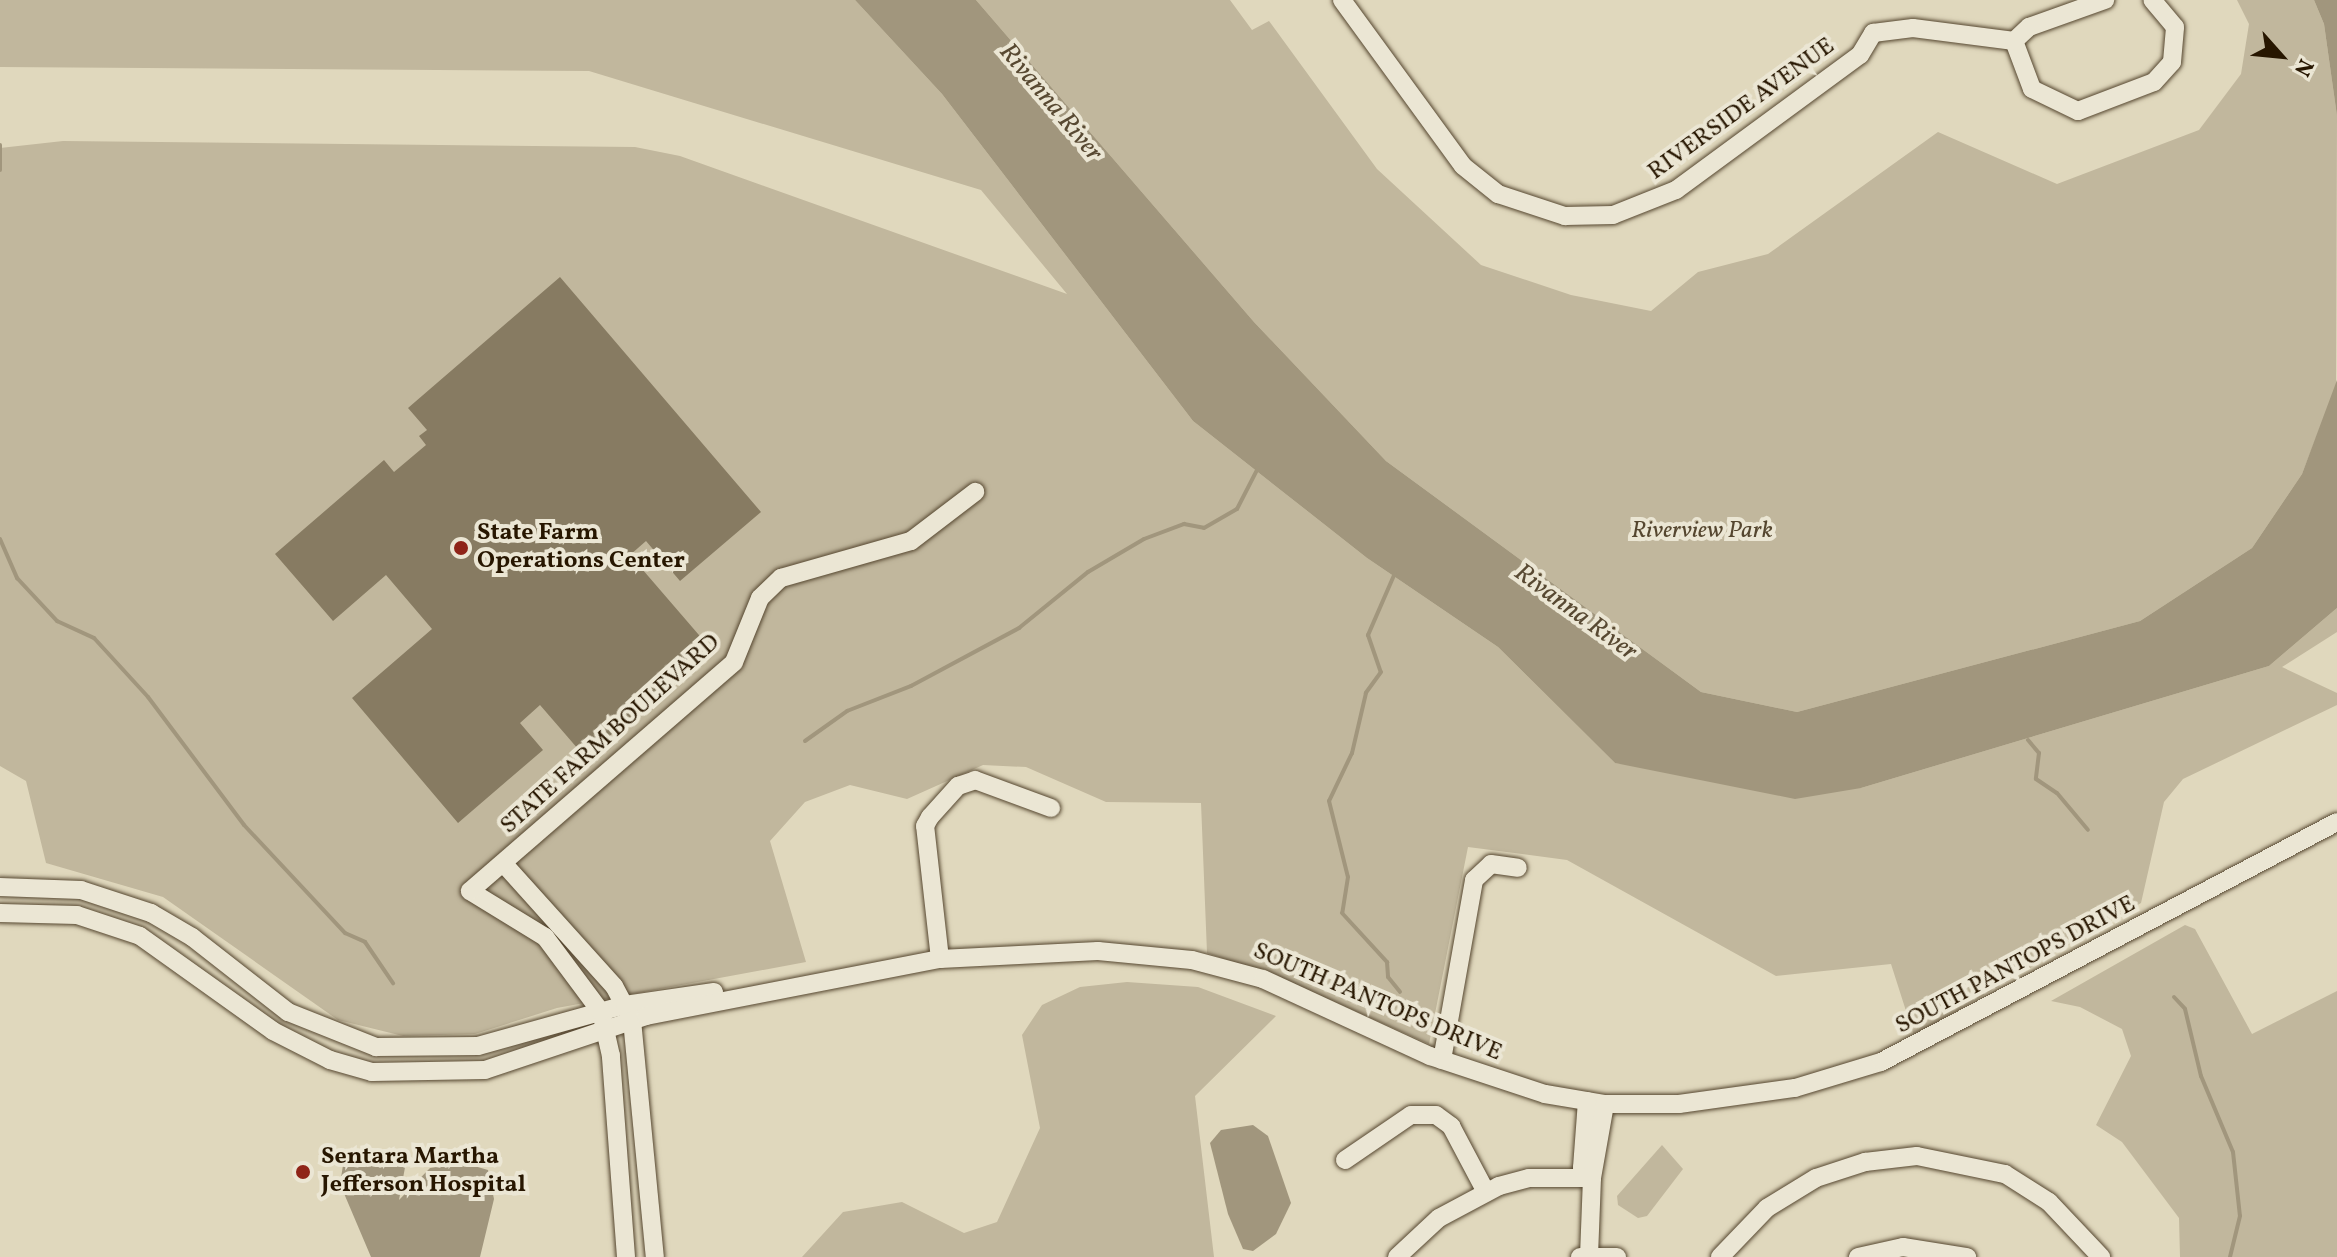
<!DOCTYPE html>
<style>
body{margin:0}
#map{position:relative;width:2337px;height:1257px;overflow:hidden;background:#e0d8bd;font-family:Vollkorn,serif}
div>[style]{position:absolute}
.green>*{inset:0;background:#c1b79d}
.water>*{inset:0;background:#a1967d}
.stream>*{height:4px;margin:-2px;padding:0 2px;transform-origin:2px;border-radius:2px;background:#a1967d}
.building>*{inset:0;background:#877b62}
.roads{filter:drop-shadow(0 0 2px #55462f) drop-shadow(0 0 2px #55462f)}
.minor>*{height:18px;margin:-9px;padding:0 9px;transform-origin:9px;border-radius:9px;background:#ebe6d4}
.dots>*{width:22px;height:22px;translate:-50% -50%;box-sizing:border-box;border:4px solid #ebe6d4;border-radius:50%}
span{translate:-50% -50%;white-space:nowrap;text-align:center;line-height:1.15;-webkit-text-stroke:8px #ebe6d4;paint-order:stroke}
.street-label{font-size:24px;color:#271600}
.park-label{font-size:24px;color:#55462f;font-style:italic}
.poi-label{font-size:24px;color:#271600;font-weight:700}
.left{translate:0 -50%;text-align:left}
.water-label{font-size:26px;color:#584932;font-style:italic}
.north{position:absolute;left:2241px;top:16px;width:80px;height:80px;-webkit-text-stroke:6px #ebe6d4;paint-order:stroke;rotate:117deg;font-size:22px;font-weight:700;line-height:32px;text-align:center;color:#271600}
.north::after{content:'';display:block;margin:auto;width:28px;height:36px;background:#271600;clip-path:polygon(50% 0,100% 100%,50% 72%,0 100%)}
</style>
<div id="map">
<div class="green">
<div style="clip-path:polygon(0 0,855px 0,942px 94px,1193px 421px,1367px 558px,1498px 647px,1615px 763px,1861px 788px,2269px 666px,2337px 608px,2337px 632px,2282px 667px,2337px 693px,2337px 705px,2183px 779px,2164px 802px,2141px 903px,1914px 1036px,1891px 964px,1776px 976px,1567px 860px,1468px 847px,1429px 1044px,1281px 978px,1207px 953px,1201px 803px,1106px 802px,1026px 767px,983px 765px,907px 799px,850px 785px,805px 802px,770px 841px,806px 962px,557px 1008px,475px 1034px,403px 1036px,338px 1020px,163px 897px,46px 863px,26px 781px,0 766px,0 148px,63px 141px,635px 147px,680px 156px,1067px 294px,981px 190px,589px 71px,0 67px)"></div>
<div style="clip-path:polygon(976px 0,1230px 0,1252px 30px,1269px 21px,1377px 169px,1481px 265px,1571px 295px,1651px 311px,1698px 272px,1768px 254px,1938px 132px,2057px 184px,2199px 130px,2241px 74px,2249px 24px,2237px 0,2314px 0,2324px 24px,2337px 116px,2336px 386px,2302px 474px,2252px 548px,2140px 621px,1797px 712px,1701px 692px,1386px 461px,1254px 322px)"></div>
<div style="clip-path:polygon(2185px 925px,2195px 929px,2252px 1034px,2337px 991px,2337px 1257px,2180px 1257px,2179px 1218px,2122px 1142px,2096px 1125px,2131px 1056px,2122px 1029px,2080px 1007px,2051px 1001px)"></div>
<div style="clip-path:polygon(1127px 982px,1198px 987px,1276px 1016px,1195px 1096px,1214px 1257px,802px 1257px,843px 1212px,902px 1202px,964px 1233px,997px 1222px,1040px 1128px,1022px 1035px,1042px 1005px,1080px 987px)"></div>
<div style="clip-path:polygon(1662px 1145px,1683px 1169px,1647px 1216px,1638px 1218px,1618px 1205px,1617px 1196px)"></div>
</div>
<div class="water">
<div style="clip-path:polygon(855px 0,976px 0,1254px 322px,1386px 461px,1701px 692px,1797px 712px,2140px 621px,2252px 548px,2302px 474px,2337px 380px,2337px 608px,2269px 666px,1861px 788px,1795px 799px,1615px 763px,1498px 647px,1367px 558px,1193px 421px,942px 94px)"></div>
<div style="clip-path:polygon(2314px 0,2337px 0,2337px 116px,2324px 24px)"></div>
<div style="clip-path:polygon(1253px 1125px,1268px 1136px,1291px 1203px,1276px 1234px,1253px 1251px,1243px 1249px,1228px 1214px,1210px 1143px,1221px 1130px)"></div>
<div style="clip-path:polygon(366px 1146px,406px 1162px,399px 1200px,430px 1168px,464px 1163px,488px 1170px,494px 1199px,480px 1257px,371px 1257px,340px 1184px,344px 1159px)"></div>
</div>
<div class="stream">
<div style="left:0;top:145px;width:25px;rotate:90deg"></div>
<div style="left:0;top:539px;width:43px;rotate:66.4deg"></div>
<div style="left:17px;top:578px;width:59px;rotate:47.1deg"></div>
<div style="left:57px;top:621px;width:41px;rotate:24.7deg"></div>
<div style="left:94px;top:638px;width:80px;rotate:47.5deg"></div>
<div style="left:148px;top:697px;width:160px;rotate:53.1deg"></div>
<div style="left:244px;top:825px;width:148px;rotate:46.9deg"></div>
<div style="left:345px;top:933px;width:22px;rotate:24deg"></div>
<div style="left:365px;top:942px;width:50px;rotate:55.7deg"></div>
<div style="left:1395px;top:573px;width:68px;rotate:113.5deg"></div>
<div style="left:1368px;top:635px;width:39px;rotate:71deg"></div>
<div style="left:1381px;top:672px;width:26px;rotate:126deg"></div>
<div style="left:1366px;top:693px;width:62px;rotate:103.1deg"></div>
<div style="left:1352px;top:753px;width:53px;rotate:115.6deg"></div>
<div style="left:1329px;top:801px;width:78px;rotate:76deg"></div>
<div style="left:1348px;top:877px;width:36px;rotate:99deg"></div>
<div style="left:1342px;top:913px;width:67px;rotate:47.4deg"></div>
<div style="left:1387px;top:962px;width:15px;rotate:86deg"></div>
<div style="left:1388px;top:977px;width:19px;rotate:51deg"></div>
<div style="left:2028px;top:740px;width:17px;rotate:50deg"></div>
<div style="left:2039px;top:753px;width:26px;rotate:97deg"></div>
<div style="left:2036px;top:779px;width:25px;rotate:34deg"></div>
<div style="left:2057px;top:793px;width:48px;rotate:50deg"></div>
<div style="left:805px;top:741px;width:52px;rotate:-35.5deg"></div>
<div style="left:847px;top:711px;width:69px;rotate:-21.3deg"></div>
<div style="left:911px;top:686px;width:123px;rotate:-28.2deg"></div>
<div style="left:1019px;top:628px;width:89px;rotate:-39.1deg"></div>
<div style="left:1088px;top:572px;width:65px;rotate:-30.5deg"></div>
<div style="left:1144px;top:539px;width:43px;rotate:-20.6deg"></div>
<div style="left:1184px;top:524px;width:20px;rotate:11deg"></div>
<div style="left:1204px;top:528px;width:38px;rotate:-30deg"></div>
<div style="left:1237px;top:509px;width:46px;rotate:-62.9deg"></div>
<div style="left:2174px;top:997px;width:16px;rotate:47deg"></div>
<div style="left:2185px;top:1009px;width:69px;rotate:76.6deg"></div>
<div style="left:2201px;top:1076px;width:82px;rotate:67.2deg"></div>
<div style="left:2233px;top:1152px;width:64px;rotate:83.8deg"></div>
<div style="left:2240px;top:1216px;width:42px;rotate:103.7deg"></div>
</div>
<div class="building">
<div style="clip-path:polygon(560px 277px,761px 512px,680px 581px,646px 541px,630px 555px,711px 649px,585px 757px,540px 705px,520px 723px,543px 750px,458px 823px,352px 698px,432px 629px,386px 575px,333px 621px,275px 554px,384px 460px,394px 472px,426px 445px,419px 436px,427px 430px,408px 408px)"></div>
</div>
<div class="roads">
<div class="minor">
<div style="left:1342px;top:0;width:205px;rotate:53.9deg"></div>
<div style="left:1463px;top:166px;width:45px;rotate:38.7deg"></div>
<div style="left:1498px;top:194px;width:71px;rotate:18.2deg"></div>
<div style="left:1565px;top:216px;width:48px;rotate:-1.2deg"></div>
<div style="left:1613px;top:215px;width:68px;rotate:-21.6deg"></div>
<div style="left:1676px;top:190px;width:228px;rotate:-36.3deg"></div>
<div style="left:1860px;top:55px;width:26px;rotate:-59deg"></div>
<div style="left:1873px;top:33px;width:40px;rotate:-7.1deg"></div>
<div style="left:1913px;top:28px;width:102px;rotate:7.3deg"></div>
<div style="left:2014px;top:41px;width:51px;rotate:69.4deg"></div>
<div style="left:2032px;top:89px;width:51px;rotate:25.6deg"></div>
<div style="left:2078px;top:111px;width:81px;rotate:-20.9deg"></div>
<div style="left:2154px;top:82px;width:27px;rotate:-48deg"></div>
<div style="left:2172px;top:62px;width:35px;rotate:-85deg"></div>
<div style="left:2175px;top:27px;width:35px;rotate:-130deg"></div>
<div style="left:2014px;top:41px;width:21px;rotate:-43deg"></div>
<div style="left:2029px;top:27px;width:81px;rotate:-19.6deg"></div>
<div style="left:504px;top:864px;width:164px;rotate:48deg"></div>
<div style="left:614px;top:986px;width:38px;rotate:62deg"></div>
<div style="left:632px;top:1020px;width:238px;rotate:84.5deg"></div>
<div style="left:0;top:887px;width:81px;rotate:2.1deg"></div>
<div style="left:81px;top:890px;width:74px;rotate:18.2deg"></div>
<div style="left:151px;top:913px;width:48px;rotate:30.3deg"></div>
<div style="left:192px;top:937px;width:122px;rotate:38deg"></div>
<div style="left:288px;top:1012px;width:95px;rotate:21.7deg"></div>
<div style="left:376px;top:1047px;width:102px;rotate:-0.6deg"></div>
<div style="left:478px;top:1046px;width:153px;rotate:-15.6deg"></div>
<div style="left:625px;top:1005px;width:90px;rotate:-8.3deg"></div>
<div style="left:0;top:913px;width:77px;rotate:1.5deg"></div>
<div style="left:77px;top:915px;width:66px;rotate:18.4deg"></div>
<div style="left:140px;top:936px;width:163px;rotate:35.5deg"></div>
<div style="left:273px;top:1031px;width:64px;rotate:27deg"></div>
<div style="left:330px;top:1060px;width:44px;rotate:15.9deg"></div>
<div style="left:372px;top:1072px;width:113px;rotate:-1deg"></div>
<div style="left:485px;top:1070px;width:170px;rotate:-18.5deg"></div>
<div style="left:646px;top:1016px;width:299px;rotate:-11deg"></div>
<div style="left:940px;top:959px;width:158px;rotate:-2.9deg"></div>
<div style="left:1098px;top:951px;width:94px;rotate:5.5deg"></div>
<div style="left:1192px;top:960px;width:73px;rotate:15deg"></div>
<div style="left:1263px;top:979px;width:184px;rotate:24.8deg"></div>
<div style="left:1430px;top:1056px;width:121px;rotate:18.3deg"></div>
<div style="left:1545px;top:1094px;width:61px;rotate:9.5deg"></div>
<div style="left:1605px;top:1104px;width:74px"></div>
<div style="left:1679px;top:1104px;width:117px;rotate:-7.9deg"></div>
<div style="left:1795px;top:1088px;width:90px;rotate:-16.8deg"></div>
<div style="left:1881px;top:1062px;width:515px;rotate:-27.76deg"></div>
<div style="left:940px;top:959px;width:134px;rotate:-96.4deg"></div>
<div style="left:925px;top:826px;width:10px;rotate:-61deg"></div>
<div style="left:930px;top:817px;width:42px;rotate:-47.9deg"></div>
<div style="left:958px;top:786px;width:18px;rotate:-19deg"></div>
<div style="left:975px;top:780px;width:81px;rotate:20.2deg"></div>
<div style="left:1442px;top:1060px;width:183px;rotate:-79.9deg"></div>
<div style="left:1474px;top:880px;width:23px;rotate:-43deg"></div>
<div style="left:1491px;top:864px;width:27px;rotate:8deg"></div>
<div style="left:1587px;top:1101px;width:67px;rotate:94.3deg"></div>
<div style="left:1582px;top:1168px;width:14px;rotate:45deg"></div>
<div style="left:1345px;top:1160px;width:80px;rotate:-34.3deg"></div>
<div style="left:1411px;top:1115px;width:25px"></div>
<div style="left:1436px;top:1115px;width:19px;rotate:36deg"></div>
<div style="left:1451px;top:1126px;width:75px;rotate:62.1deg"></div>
<div style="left:1589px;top:1256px;width:78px;rotate:-87.8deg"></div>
<div style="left:1592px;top:1178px;width:75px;rotate:-80deg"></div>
<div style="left:626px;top:1257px;width:202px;rotate:-94.3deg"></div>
<div style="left:611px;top:1056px;width:45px;rotate:-102.8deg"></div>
<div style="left:601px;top:1012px;width:94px;rotate:-126.7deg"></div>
<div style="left:545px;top:937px;width:88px;rotate:-148.5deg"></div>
<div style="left:470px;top:891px;width:349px;rotate:-40.9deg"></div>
<div style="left:734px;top:662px;width:69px;rotate:-67.9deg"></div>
<div style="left:760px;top:598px;width:29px;rotate:-44deg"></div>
<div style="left:781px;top:578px;width:135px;rotate:-15.9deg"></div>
<div style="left:911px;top:541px;width:81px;rotate:-37.4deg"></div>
<div style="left:1397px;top:1257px;width:57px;rotate:-42.9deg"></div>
<div style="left:1439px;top:1218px;width:68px;rotate:-28.1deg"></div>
<div style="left:1499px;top:1186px;width:31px;rotate:-15deg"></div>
<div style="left:1529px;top:1178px;width:63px"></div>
<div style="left:1580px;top:1257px;width:37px"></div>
<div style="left:1720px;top:1257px;width:68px;rotate:-46.2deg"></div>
<div style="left:1767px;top:1208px;width:57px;rotate:-31.5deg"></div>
<div style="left:1816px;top:1178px;width:52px;rotate:-18.1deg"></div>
<div style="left:1865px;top:1162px;width:52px;rotate:-6.6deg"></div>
<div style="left:1917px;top:1156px;width:90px;rotate:11.6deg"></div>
<div style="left:2005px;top:1174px;width:52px;rotate:32.5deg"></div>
<div style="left:2049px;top:1202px;width:76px;rotate:46.6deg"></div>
<div style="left:1858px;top:1257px;width:46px;rotate:-12.5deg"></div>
<div style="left:1903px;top:1247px;width:65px;rotate:8.9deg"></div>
</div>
</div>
<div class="dots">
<div style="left:461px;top:548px;background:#8f2418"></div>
<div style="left:303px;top:1172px;background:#8f2418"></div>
</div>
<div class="street-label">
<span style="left:1742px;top:110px;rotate:-36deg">RIVERSIDE AVENUE</span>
<span style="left:611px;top:735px;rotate:-42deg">STATE FARM BOULEVARD</span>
<span style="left:2016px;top:966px;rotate:-28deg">SOUTH PANTOPS DRIVE</span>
<span style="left:1377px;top:1003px;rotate:23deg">SOUTH PANTOPS DRIVE</span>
</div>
<div class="park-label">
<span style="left:1702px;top:532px">Riverview Park</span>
</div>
<div class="poi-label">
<span class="left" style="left:477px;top:548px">State Farm<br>Operations Center</span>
<span class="left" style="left:321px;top:1172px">Sentara Martha<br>Jefferson Hospital</span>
</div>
<div class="water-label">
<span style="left:1050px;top:103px;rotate:50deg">Rivanna River</span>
<span style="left:1575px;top:613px;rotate:36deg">Rivanna River</span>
</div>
<div class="north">N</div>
</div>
